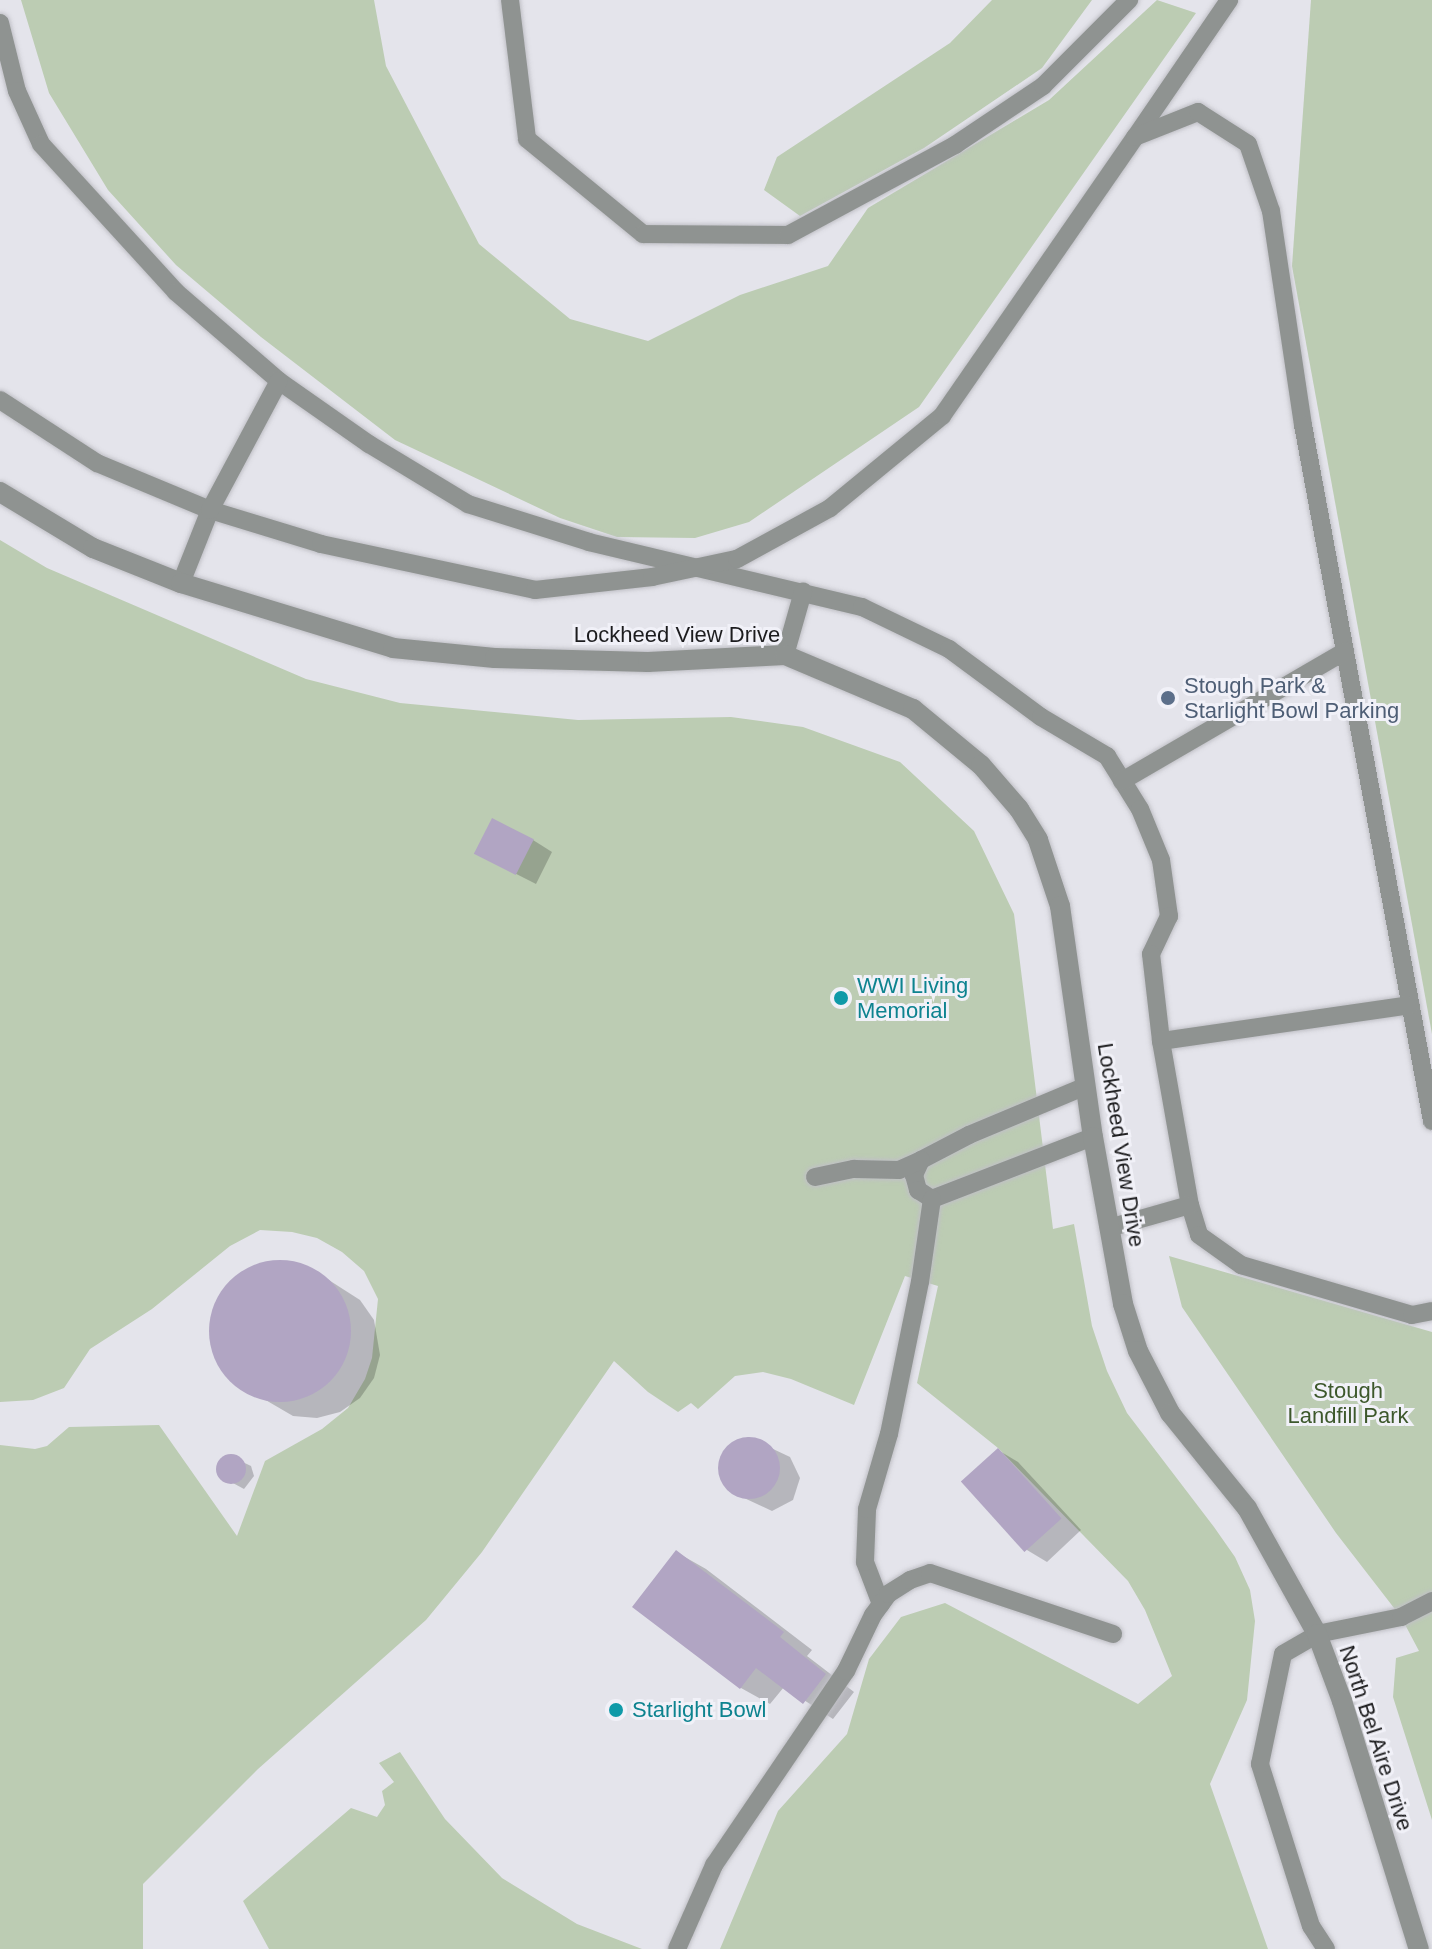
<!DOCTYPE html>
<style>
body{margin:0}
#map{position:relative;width:1432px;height:1949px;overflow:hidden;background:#e4e4eb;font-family:Arial,sans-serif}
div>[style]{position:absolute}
.green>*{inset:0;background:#bcccb3}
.shadow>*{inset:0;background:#0003}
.building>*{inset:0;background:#b1a5c3;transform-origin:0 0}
.round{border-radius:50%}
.roads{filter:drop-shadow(0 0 2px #c0c0c6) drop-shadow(0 0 2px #c0c0c6)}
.lane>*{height:18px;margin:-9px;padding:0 9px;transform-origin:9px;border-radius:9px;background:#8f9391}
.street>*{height:20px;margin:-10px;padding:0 10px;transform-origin:10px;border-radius:10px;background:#8f9391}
.dots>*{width:22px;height:22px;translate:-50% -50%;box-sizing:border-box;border:4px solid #f1f1f8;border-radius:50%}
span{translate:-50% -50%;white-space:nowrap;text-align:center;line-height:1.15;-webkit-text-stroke:6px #f1f1f8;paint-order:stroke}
.street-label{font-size:22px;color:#1c1c1e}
.service-label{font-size:22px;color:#4e5e75}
.left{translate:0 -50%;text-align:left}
.culture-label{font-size:22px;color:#0d838f}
.park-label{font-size:22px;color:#3d582c}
</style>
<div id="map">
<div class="green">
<div style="clip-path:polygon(21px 0,374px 0,386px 66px,479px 244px,570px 319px,648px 341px,740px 295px,828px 266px,868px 208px,1049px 100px,1157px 0,1196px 13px,919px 407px,749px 522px,695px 538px,617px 537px,560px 518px,395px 440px,261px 337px,176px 265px,108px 190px,49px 93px)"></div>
<div style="clip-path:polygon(992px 0,1092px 0,1042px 68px,924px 148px,800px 216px,764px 190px,777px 157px,950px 43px)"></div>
<div style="clip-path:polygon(1311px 0,1432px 0,1432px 1034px,1292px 266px)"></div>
<div style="clip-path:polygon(0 540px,47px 568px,306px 679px,400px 703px,578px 720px,731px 717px,803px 727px,900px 762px,974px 831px,1014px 914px,1053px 1229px,1074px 1224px,1092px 1326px,1107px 1371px,1127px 1413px,1214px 1527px,1235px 1557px,1250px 1590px,1255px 1621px,1247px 1700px,1210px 1784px,1268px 1949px,720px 1949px,778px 1811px,847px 1734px,869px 1659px,901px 1617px,945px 1603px,1138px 1704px,1172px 1676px,1145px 1610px,1128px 1581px,998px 1448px,917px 1383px,938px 1286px,905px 1276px,854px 1405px,791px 1379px,763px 1372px,735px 1376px,698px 1409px,691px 1403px,678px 1412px,648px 1392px,614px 1361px,482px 1552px,426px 1620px,258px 1769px,143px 1884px,143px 1949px,0 1949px,0 1445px,35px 1449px,47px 1446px,69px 1427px,159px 1425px,237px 1536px,265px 1461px,322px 1429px,348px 1408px,365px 1379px,372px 1358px,378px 1299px,364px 1271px,342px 1252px,317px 1238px,292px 1232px,260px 1230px,230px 1246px,152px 1309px,90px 1349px,64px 1388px,33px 1400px,0 1402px)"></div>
<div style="clip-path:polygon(1169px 1256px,1432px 1332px,1432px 1820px,1393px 1697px,1396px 1658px,1419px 1651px,1401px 1617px,1336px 1533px,1182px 1307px)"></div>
<div style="clip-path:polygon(400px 1752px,445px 1819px,502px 1878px,577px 1924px,642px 1949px,269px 1949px,243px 1901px,351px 1808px,377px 1817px,385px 1805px,382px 1791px,394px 1782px,379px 1763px)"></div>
</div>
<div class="shadow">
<div style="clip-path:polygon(533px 840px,552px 852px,536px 884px,497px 864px)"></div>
<div style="clip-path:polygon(275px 1262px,310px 1268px,360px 1300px,374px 1320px,380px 1355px,374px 1378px,360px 1398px,340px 1412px,317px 1418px,293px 1416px,231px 1380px,213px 1349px,212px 1325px,218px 1302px,231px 1282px,251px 1269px)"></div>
<div style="clip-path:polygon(748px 1437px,790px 1457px,800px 1478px,793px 1500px,772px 1511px,729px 1491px,719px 1470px,727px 1448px)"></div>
<div style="clip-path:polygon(998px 1450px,1018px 1462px,1081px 1530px,1047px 1562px,1027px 1550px)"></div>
<div style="clip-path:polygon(230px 1456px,251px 1466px,254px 1476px,244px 1489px,220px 1476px,217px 1467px,221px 1460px)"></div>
<div style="clip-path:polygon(676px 1552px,706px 1569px,812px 1650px,807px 1656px,854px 1692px,833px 1719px,784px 1687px,770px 1704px,741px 1688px,635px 1606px)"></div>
</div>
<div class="building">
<div style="left:492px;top:818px;width:47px;height:40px;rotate:27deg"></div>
<div class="round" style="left:209px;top:1260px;width:142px;height:142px"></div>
<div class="round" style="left:718px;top:1437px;width:62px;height:62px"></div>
<div style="left:998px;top:1448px;width:95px;height:50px;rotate:48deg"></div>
<div class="round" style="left:216px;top:1454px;width:30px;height:30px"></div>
<div style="clip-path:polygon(676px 1550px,784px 1632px,780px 1637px,826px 1674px,803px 1704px,756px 1668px,740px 1689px,632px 1607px)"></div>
</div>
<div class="roads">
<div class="lane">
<div style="left:510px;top:0;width:140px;rotate:83deg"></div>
<div style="left:527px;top:139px;width:150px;rotate:39.3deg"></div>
<div style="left:643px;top:234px;width:145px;rotate:0.4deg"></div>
<div style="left:788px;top:235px;width:190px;rotate:-28.3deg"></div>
<div style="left:955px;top:145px;width:106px;rotate:-33.8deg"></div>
<div style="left:1043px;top:86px;width:122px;rotate:-45deg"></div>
<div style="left:0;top:23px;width:70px;rotate:76deg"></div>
<div style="left:17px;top:91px;width:58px;rotate:65.6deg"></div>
<div style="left:41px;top:144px;width:200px;rotate:47.6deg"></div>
<div style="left:176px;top:292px;width:136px;rotate:40.8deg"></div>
<div style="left:279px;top:381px;width:110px;rotate:35deg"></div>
<div style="left:369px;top:444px;width:116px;rotate:31.2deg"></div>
<div style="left:468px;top:504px;width:127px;rotate:17.4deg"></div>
<div style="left:589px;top:542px;width:281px;rotate:13.4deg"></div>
<div style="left:862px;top:607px;width:97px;rotate:25.8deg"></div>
<div style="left:949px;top:649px;width:114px;rotate:36.5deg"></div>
<div style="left:1041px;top:717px;width:77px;rotate:30.6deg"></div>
<div style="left:1107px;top:756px;width:62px;rotate:58.1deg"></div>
<div style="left:1140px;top:809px;width:55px;rotate:67.6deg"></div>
<div style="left:1161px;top:860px;width:57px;rotate:81.9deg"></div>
<div style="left:1169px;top:916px;width:42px;rotate:115.3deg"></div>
<div style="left:1151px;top:954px;width:88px;rotate:83.4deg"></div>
<div style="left:1161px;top:1041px;width:167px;rotate:80deg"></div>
<div style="left:1190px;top:1205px;width:31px;rotate:73deg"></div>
<div style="left:1199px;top:1235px;width:52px;rotate:35.5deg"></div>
<div style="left:1241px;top:1265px;width:178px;rotate:16.3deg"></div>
<div style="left:1412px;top:1315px;width:20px;rotate:-11deg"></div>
<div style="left:1136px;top:136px;width:165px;rotate:-55.6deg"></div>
<div style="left:0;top:400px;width:116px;rotate:33deg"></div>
<div style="left:97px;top:463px;width:122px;rotate:22.6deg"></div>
<div style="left:210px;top:510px;width:116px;rotate:17deg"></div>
<div style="left:321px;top:544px;width:219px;rotate:12.1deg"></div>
<div style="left:535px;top:590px;width:118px;rotate:-6.3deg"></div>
<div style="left:652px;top:577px;width:87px;rotate:-12deg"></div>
<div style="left:737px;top:559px;width:106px;rotate:-28.7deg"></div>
<div style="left:830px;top:508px;width:145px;rotate:-39.4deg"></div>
<div style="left:942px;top:416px;width:339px;rotate:-55.3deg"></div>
<div style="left:1135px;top:137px;width:68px;rotate:-21.6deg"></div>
<div style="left:1198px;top:112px;width:59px;rotate:32.6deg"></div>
<div style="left:1248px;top:144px;width:71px;rotate:71.1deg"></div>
<div style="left:1271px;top:211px;width:216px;rotate:81.5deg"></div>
<div style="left:1303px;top:425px;width:708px;rotate:79.5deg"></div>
<div style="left:181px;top:583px;width:79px;rotate:-68.3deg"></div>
<div style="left:210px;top:510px;width:146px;rotate:-61.9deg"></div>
<div style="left:785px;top:655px;width:66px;rotate:-74.1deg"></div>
<div style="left:1122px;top:781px;width:258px;rotate:-30.2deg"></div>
<div style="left:1161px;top:1041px;width:252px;rotate:-8.2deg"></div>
<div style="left:1086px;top:1086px;width:127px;rotate:157.3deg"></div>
<div style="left:969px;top:1135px;width:54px;rotate:152.5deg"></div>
<div style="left:921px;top:1160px;width:17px;rotate:115deg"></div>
<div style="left:914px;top:1175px;width:16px;rotate:75deg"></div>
<div style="left:918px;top:1190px;width:17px;rotate:33deg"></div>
<div style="left:932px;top:1199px;width:173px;rotate:-21.1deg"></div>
<div style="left:815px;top:1177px;width:40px;rotate:-12deg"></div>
<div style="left:854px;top:1169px;width:45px;rotate:1.3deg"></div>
<div style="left:899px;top:1170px;width:24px;rotate:-24deg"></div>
<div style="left:1109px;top:1228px;width:84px;rotate:-15.9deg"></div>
<div style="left:881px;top:1604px;width:45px;rotate:-110.9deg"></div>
<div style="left:865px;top:1562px;width:53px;rotate:-87.8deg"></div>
<div style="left:867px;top:1509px;width:78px;rotate:-73.7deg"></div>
<div style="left:889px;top:1434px;width:155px;rotate:-78.5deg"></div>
<div style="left:920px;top:1282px;width:84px;rotate:-81.8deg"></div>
<div style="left:677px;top:1949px;width:92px;rotate:-66.2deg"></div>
<div style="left:714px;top:1865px;width:235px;rotate:-55.8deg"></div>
<div style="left:846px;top:1671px;width:62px;rotate:-64.3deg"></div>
<div style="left:873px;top:1615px;width:26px;rotate:-54deg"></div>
<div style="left:888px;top:1594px;width:26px;rotate:-32deg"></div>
<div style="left:910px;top:1580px;width:21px;rotate:-19deg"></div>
<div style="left:930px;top:1573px;width:193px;rotate:18.4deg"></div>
<div style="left:1326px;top:1949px;width:27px;rotate:-123deg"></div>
<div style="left:1311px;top:1926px;width:170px;rotate:-107.5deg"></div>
<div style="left:1260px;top:1764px;width:112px;rotate:-78.2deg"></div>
<div style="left:1283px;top:1654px;width:39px;rotate:-30deg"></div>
<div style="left:1317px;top:1634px;width:86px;rotate:-11.4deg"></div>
<div style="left:1401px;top:1617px;width:35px;rotate:-27deg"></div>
</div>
<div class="street">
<div style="left:0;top:492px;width:109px;rotate:31.1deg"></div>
<div style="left:93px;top:548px;width:95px;rotate:21.7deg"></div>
<div style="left:181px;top:583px;width:222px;rotate:17deg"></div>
<div style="left:393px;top:648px;width:102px;rotate:5.6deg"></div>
<div style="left:495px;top:658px;width:153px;rotate:1.5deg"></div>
<div style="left:648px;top:662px;width:137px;rotate:-2.9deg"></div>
<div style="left:785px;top:655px;width:139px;rotate:22.9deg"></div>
<div style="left:913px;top:709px;width:88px;rotate:39.5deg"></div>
<div style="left:981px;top:765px;width:58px;rotate:49.2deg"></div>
<div style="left:1019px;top:809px;width:36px;rotate:58deg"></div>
<div style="left:1038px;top:840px;width:70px;rotate:71.6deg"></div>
<div style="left:1060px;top:906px;width:233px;rotate:81.9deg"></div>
<div style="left:1093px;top:1137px;width:170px;rotate:79.8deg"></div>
<div style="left:1123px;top:1304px;width:49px;rotate:72.3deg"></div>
<div style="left:1138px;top:1351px;width:70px;rotate:62.7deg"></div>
<div style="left:1170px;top:1413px;width:122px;rotate:51deg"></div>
<div style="left:1247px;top:1508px;width:144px;rotate:60.9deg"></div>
<div style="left:1317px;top:1634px;width:72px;rotate:69.5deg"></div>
<div style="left:1342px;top:1701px;width:260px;rotate:72.8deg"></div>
</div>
</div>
<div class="dots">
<div style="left:1168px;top:698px;background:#5c6f8a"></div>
<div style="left:841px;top:998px;background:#0f9aa8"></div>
<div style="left:616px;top:1710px;background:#0f9aa8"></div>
</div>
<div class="street-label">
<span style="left:677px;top:635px">Lockheed View Drive</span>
<span style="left:1121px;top:1145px;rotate:81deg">Lockheed View Drive</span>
<span style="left:1376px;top:1738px;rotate:72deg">North Bel Aire Drive</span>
</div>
<div class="service-label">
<span class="left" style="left:1184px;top:698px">Stough Park &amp;<br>Starlight Bowl Parking</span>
</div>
<div class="culture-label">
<span class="left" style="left:857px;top:998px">WWI Living<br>Memorial</span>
<span class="left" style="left:632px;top:1710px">Starlight Bowl</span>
</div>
<div class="park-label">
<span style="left:1348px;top:1403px">Stough<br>Landfill Park</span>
</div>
</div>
